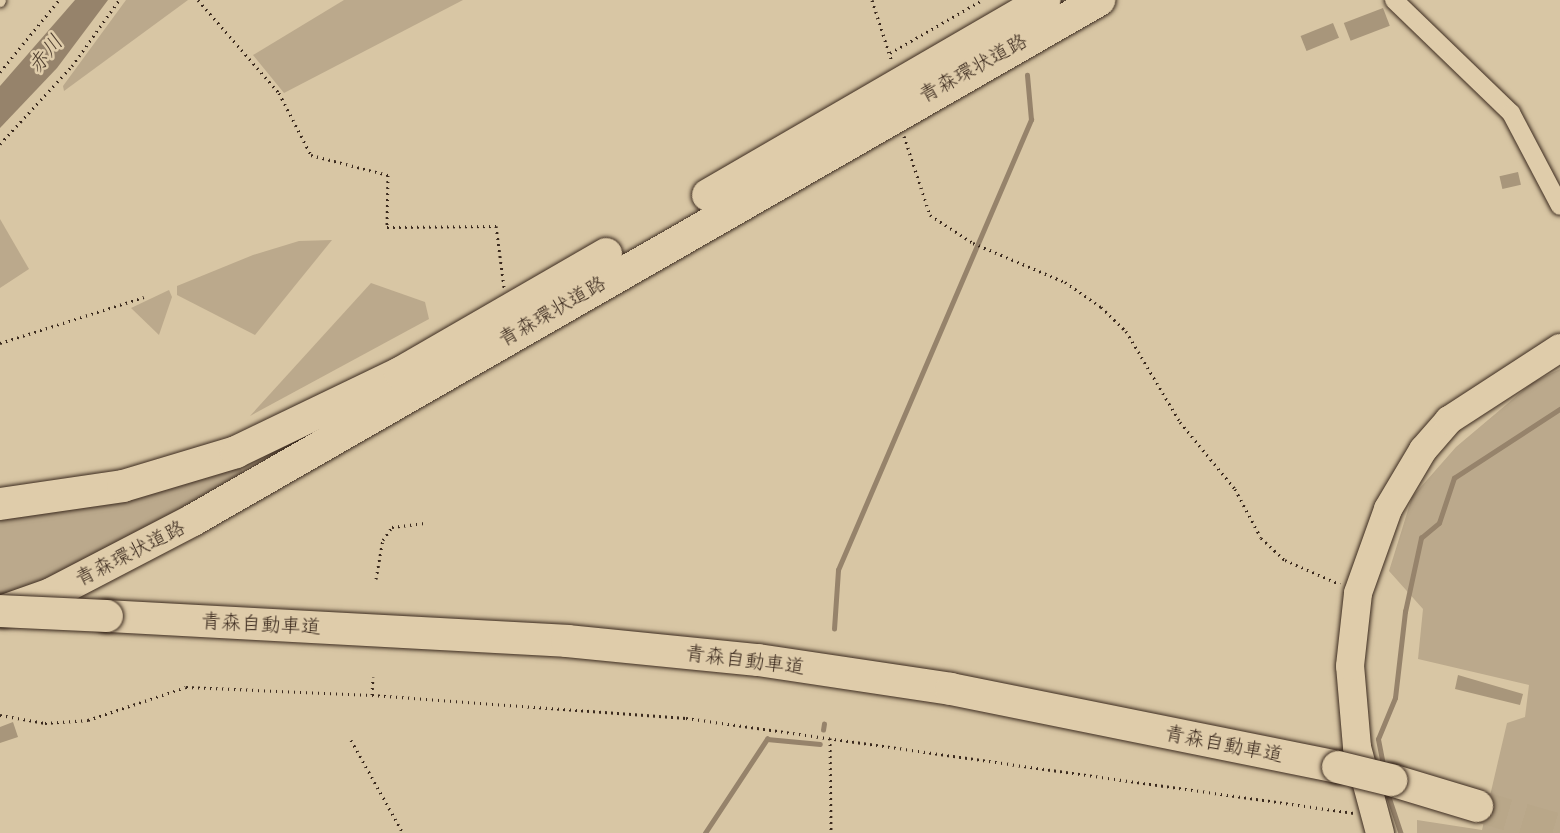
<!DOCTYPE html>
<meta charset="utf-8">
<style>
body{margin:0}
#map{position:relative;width:1560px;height:833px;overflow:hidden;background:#d8c6a4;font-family:Itim,"Klee One",sans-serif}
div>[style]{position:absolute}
.green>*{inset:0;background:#bba98c}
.water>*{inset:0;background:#96836b}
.stream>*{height:4.5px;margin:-2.25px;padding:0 2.25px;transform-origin:2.25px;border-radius:2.25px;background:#96836b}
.building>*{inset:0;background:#a8967b;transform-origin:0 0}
.highway-tunnel>*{height:32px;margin-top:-16px;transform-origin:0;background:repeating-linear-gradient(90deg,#b9a789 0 32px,transparent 0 48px)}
.path>*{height:3px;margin-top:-1.5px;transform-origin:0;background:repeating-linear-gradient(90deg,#3b2a1e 0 1.5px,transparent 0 6px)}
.roads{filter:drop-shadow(0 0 2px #3b2a1e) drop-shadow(0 0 2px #3b2a1e)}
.lane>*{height:9px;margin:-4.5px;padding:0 4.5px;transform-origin:4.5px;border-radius:4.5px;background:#dfccaa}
.street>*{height:18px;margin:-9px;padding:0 9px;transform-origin:9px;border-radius:9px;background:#dfccaa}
.primary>*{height:28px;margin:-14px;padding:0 14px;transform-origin:14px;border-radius:14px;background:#dfccaa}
.highway>*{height:32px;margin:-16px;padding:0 16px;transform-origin:16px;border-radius:16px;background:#dfccaa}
.bridges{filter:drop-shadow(0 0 2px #3b2a1e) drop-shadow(0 0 2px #3b2a1e)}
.highway-bridge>*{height:32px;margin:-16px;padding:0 16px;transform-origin:16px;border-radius:16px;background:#dfccaa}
span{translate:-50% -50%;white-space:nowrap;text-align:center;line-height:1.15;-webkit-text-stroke:5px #dfccaa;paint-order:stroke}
.street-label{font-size:20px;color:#3b2a1e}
.water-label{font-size:21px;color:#4d3c2d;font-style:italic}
</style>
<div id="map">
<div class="green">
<div style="clip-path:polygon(126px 0,188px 0,64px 91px,63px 86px)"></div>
<div style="clip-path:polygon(344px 0,463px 0,284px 93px,253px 55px)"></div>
<div style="clip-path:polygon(0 219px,29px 269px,0 288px)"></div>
<div style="clip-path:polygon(332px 240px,255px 335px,177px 295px,177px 286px,253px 255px,299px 241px)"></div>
<div style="clip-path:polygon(371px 283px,425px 302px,429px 319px,250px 416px)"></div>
<div style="clip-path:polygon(169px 290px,172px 297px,159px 335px,131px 308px)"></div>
<div style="clip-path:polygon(1560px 369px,1560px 833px,1417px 833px,1417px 820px,1482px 830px,1507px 723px,1525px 717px,1529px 685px,1418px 659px,1423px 609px,1389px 571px,1412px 497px,1456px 447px,1532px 383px)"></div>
<div style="clip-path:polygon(240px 466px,244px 477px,20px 594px,0 594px,0 516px)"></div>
</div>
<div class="water">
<div style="clip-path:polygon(75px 0,108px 0,57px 68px,0 128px,0 86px)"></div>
</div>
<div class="stream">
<div style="left:834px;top:629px;width:59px;rotate:-86.1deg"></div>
<div style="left:838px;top:570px;width:490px;rotate:-66.8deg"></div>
<div style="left:1031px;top:120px;width:45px;rotate:-95.1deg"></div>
<div style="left:823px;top:730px;width:6px;rotate:-81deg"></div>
<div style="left:1383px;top:765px;width:26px;rotate:-101deg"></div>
<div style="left:1378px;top:739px;width:44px;rotate:-67.5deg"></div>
<div style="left:1395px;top:698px;width:87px;rotate:-83.4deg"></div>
<div style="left:1405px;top:612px;width:76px;rotate:-77.8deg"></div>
<div style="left:1421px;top:538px;width:23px;rotate:-40deg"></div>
<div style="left:1439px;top:523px;width:47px;rotate:-71.6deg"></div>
<div style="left:1454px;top:478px;width:126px;rotate:-33.1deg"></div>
<div style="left:1387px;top:791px;width:44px;rotate:71.6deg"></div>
<div style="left:705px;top:833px;width:113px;rotate:-56.6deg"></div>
<div style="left:767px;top:739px;width:53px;rotate:5.4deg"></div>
</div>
<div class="building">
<div style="left:1383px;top:8px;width:19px;height:42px;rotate:69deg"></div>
<div style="left:1333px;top:23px;width:16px;height:35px;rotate:68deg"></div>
<div style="left:1518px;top:172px;width:13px;height:19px;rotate:77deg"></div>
<div style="clip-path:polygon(1458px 675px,1523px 694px,1520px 705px,1455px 689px)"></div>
<div style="clip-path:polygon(13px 722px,18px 737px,0 743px,0 727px)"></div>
</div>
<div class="highway-tunnel">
<div style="left:1477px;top:806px;width:86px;rotate:16.1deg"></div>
</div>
<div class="path">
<div style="left:198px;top:0;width:123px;rotate:48.9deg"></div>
<div style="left:279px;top:93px;width:70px;rotate:62.7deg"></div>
<div style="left:311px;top:155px;width:80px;rotate:14.6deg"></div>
<div style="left:388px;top:175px;width:52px;rotate:91.1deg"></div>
<div style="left:387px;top:227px;width:109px;rotate:-0.5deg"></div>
<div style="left:496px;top:226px;width:62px;rotate:82.5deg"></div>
<div style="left:872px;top:0;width:65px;rotate:72.1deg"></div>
<div style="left:890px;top:53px;width:106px;rotate:-29.9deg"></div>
<div style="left:0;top:72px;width:93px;rotate:-50.7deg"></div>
<div style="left:904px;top:136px;width:83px;rotate:71.8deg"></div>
<div style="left:930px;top:215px;width:51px;rotate:33.1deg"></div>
<div style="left:973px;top:243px;width:100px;rotate:23deg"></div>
<div style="left:1065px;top:282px;width:44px;rotate:34.8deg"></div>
<div style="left:1101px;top:307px;width:35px;rotate:44deg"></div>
<div style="left:1126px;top:331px;width:106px;rotate:59.3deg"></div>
<div style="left:1180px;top:422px;width:87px;rotate:50.6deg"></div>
<div style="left:1235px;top:489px;width:55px;rotate:62deg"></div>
<div style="left:1261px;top:538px;width:33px;rotate:43deg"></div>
<div style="left:1285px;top:560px;width:60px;rotate:23.6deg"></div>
<div style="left:0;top:144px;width:106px;rotate:-47.3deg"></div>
<div style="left:72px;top:66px;width:81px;rotate:-54.5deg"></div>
<div style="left:0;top:343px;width:151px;rotate:-17.7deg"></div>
<div style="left:376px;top:579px;width:40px;rotate:-80deg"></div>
<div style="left:383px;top:540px;width:16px;rotate:-55deg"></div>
<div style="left:392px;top:527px;width:33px;rotate:-7deg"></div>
<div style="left:372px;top:695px;width:18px;rotate:-87deg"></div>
<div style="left:0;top:715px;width:46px;rotate:10.1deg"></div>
<div style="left:45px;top:723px;width:43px;rotate:-4deg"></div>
<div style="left:88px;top:720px;width:103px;rotate:-18.6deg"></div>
<div style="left:186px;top:687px;width:186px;rotate:2.5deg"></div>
<div style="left:372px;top:695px;width:315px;rotate:4.2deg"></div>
<div style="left:686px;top:718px;width:675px;rotate:8.09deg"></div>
<div style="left:830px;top:738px;width:95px;rotate:89.4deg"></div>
<div style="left:351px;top:740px;width:107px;rotate:60.8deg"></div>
</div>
<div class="roads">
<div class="lane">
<div style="left:0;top:2px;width:2px;rotate:-63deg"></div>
</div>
<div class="street">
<div style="left:1394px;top:0;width:163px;rotate:44deg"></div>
<div style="left:1511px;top:113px;width:105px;rotate:62.2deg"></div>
</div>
<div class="primary">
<div style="left:1380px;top:833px;width:89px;rotate:-105deg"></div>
<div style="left:1357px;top:747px;width:81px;rotate:-94.9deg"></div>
<div style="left:1350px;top:666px;width:73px;rotate:-83.7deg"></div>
<div style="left:1358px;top:593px;width:89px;rotate:-70.3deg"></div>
<div style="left:1388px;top:509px;width:69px;rotate:-59.3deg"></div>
<div style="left:1423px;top:450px;width:40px;rotate:-49deg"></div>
<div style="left:1449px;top:420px;width:132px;rotate:-33deg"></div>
</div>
<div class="highway">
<div style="left:708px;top:195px;width:389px;rotate:-30.1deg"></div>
<div style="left:0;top:504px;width:124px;rotate:-8.3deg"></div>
<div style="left:123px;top:486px;width:118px;rotate:-16.7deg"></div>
<div style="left:236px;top:452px;width:182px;rotate:-25.7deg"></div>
<div style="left:400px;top:373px;width:238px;rotate:-30deg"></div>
<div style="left:3px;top:611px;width:51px;rotate:-19.5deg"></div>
<div style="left:51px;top:594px;width:160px;rotate:-27.5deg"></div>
<div style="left:193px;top:520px;width:1045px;rotate:-29.85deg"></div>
<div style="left:107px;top:616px;width:461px;rotate:3.1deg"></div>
<div style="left:567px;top:641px;width:192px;rotate:5.7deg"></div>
<div style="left:758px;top:660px;width:195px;rotate:8.5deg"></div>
<div style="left:951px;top:689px;width:395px;rotate:11.4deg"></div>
<div style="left:1391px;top:780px;width:90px;rotate:16.8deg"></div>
</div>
</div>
<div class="bridges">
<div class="highway-bridge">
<div style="left:0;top:611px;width:107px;rotate:2.7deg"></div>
<div style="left:1338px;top:767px;width:55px;rotate:13.8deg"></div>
</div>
</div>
<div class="street-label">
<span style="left:973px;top:68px;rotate:-29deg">青森環状道路</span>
<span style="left:552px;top:311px;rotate:-30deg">青森環状道路</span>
<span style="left:130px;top:553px;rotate:-27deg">青森環状道路</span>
<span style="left:261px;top:624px;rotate:3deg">青森自動車道</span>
<span style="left:745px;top:660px;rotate:7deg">青森自動車道</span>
<span style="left:1224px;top:744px;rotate:11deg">青森自動車道</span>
</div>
<div class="water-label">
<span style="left:45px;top:54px;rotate:-51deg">赤川</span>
</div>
</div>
